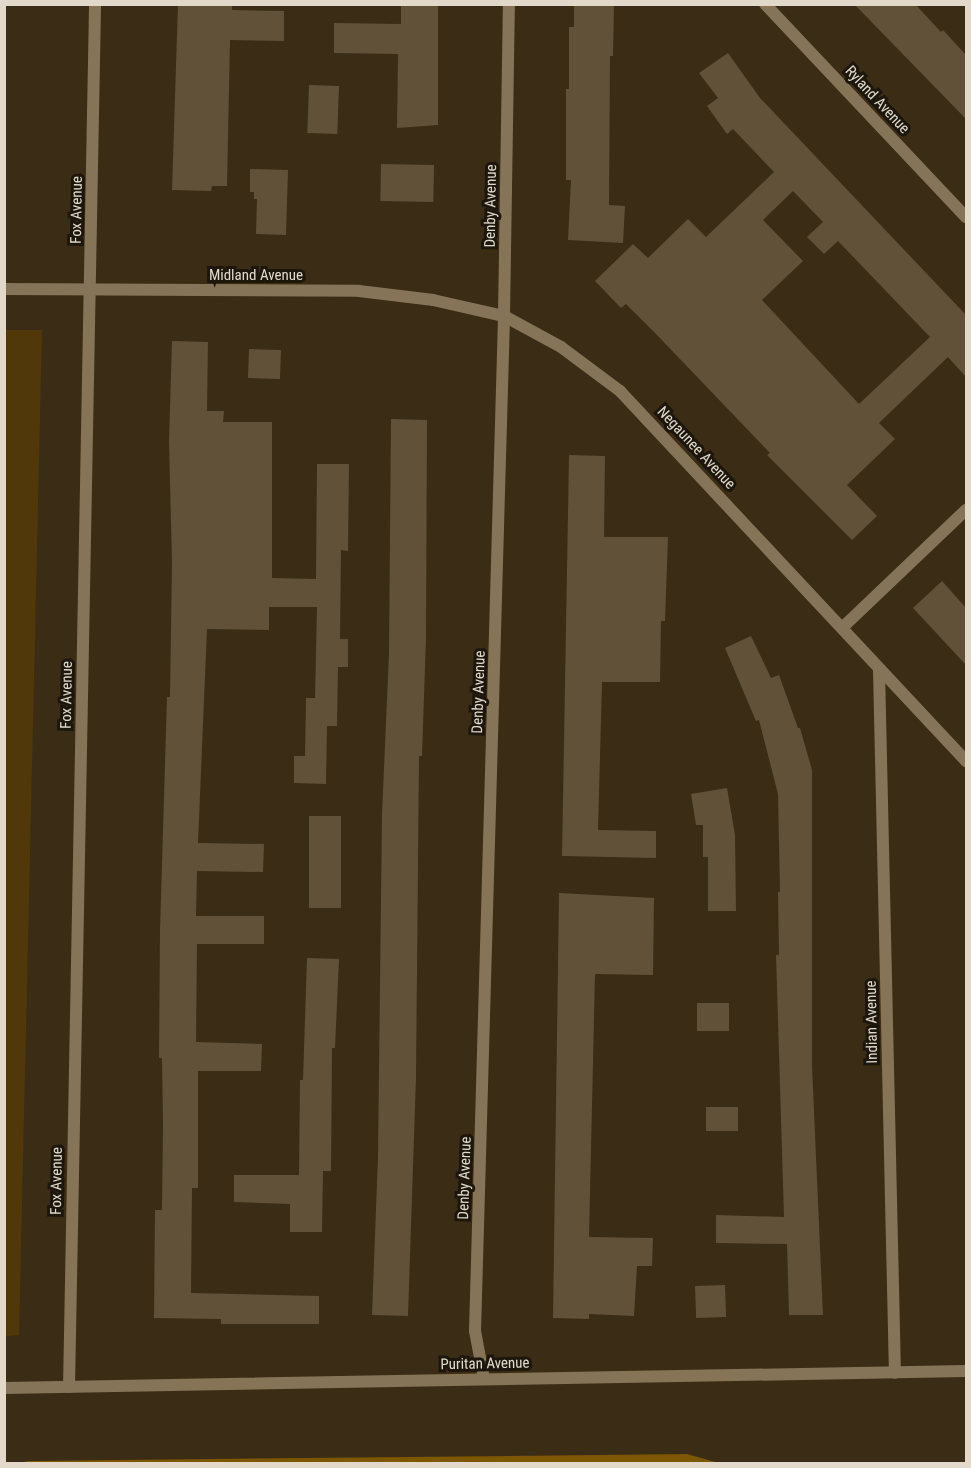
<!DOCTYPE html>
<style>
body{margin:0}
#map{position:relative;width:971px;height:1468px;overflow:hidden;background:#3b2c15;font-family:"Roboto Condensed",sans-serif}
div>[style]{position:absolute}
.green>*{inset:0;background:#50380a}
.forest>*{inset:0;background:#7d5600}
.building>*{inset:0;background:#615139;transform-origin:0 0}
.street>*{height:12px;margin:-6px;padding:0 6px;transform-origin:6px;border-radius:6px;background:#867459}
span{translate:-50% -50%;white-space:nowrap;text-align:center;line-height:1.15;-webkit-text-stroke:6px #1c160c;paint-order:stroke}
.street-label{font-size:15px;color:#e2d9cb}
.frame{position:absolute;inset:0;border:6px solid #e2d9cb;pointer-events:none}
</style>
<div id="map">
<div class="green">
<div style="clip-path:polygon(4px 330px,42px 330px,19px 1335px,5px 1336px)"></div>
</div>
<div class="forest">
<div style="clip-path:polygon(687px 1454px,719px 1463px,18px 1463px,29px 1461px)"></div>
</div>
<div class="building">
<div style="clip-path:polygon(178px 4px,232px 4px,232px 10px,284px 11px,284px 41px,230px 40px,227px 186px,212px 186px,211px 191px,172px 190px)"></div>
<div style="clip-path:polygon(401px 4px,438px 4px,438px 125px,397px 128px,398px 54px,334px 53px,334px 23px,401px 24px)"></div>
<div style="clip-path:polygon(574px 4px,614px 4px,613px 56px,610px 56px,609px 205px,625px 206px,623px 243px,568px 240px,571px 180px,566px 180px,566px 89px,569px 89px,569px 27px,574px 27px)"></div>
<div style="clip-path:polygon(854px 4px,915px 4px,941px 32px,943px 30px,966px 55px,966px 119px)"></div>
<div style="clip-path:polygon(evenodd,728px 53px,760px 98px,966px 315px,966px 377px,948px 357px,879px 423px,895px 439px,847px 485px,877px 516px,852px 540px,767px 455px,770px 453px,656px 334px,626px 304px,621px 308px,595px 281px,633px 244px,648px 258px,688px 219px,706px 237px,774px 172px,733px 129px,727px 134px,707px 106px,718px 98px,699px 73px,728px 53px,793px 191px,823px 222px,807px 237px,824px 254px,838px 241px,930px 337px,859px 404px,762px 300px,803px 261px,763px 220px,793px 191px)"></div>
<div style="left:309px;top:85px;width:30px;height:48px;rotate:2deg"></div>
<div style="left:381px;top:164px;width:53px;height:37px;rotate:1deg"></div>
<div style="clip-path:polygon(250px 169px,288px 170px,286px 235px,256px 234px,257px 199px,254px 199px,254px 192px,250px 192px)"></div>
<div style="clip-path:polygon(172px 341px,208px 342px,207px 411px,224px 411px,223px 422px,272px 422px,272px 578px,316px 579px,317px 464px,349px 464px,348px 551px,341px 550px,340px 639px,348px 639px,348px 667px,338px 667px,337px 726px,327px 726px,326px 784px,294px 783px,294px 756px,305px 756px,306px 698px,315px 698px,317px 607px,269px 607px,269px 630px,207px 629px,198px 843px,264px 844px,263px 872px,197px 871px,196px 916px,264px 916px,264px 944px,197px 944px,196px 1042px,262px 1044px,261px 1071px,198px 1071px,198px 1188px,192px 1188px,191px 1293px,319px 1296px,319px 1324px,221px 1324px,221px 1319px,154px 1318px,155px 1210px,162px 1210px,163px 1124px,162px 1058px,159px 1058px,160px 931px,167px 697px,170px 697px,172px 562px,169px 442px)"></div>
<div style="left:249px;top:349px;width:32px;height:29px;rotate:2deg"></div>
<div style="clip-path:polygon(391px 419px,427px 420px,426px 637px,422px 756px,419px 756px,416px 1077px,408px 1316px,372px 1315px,378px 1156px,382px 814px,389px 653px)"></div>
<div style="clip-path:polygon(569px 455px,605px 456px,604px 537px,668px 537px,665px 621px,661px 621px,660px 682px,602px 682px,598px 830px,656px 831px,656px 858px,562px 856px)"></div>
<div style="clip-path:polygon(942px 581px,966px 608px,966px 665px,913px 608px)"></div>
<div style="clip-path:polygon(751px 636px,771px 678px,779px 675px,798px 728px,800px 728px,812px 770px,812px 1066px,823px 1315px,789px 1315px,787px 1244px,716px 1243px,716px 1215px,784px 1217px,776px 955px,779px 955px,778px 892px,780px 892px,778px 794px,759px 720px,756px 721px,725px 648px)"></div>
<div style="clip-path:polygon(727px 788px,735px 835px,736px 911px,708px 911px,708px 857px,703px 857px,703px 825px,696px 825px,691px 794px)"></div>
<div style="left:309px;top:816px;width:32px;height:92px"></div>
<div style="clip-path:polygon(559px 893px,654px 898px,653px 975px,595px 974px,589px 1237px,653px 1238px,652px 1266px,637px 1266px,634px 1316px,589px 1314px,589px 1319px,553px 1318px)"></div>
<div style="clip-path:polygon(307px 958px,339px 959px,335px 1048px,332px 1048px,331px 1171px,323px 1171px,322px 1232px,290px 1232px,290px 1204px,234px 1202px,234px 1175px,299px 1175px,300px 1080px,303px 1080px)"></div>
<div style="left:697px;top:1003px;width:32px;height:28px"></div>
<div style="left:706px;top:1107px;width:32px;height:24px"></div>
<div style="left:725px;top:1285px;width:32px;height:30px;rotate:88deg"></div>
</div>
<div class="street">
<div style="left:765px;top:4px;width:293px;rotate:46.7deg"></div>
<div style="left:4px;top:289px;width:355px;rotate:0.3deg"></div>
<div style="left:359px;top:291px;width:75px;rotate:6.9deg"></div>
<div style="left:433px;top:300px;width:73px;rotate:12.7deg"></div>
<div style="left:504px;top:316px;width:65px;rotate:28.5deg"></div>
<div style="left:561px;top:347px;width:74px;rotate:36.7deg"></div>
<div style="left:620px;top:391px;width:507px;rotate:46.92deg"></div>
<div style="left:843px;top:627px;width:170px;rotate:-43.6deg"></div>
<div style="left:879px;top:670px;width:703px;rotate:88.7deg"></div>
<div style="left:484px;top:1379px;width:49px;rotate:-100.6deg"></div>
<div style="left:475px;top:1331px;width:1015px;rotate:-88.36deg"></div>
<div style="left:504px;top:316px;width:312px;rotate:-89.1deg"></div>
<div style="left:69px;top:1387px;width:1383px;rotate:-88.92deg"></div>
<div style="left:4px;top:1388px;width:962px;rotate:-1.01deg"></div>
</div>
<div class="street-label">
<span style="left:877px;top:100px;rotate:47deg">Ryland Avenue</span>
<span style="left:491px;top:206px;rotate:-89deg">Denby Avenue</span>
<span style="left:77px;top:210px;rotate:-89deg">Fox Avenue</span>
<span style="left:256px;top:276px">Midland Avenue</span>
<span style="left:696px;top:448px;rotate:47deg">Negaunee Avenue</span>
<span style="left:479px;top:692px;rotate:-88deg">Denby Avenue</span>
<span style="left:67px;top:695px;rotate:-89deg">Fox Avenue</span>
<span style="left:872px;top:1022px;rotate:-91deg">Indian Avenue</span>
<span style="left:465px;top:1178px;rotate:-88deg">Denby Avenue</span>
<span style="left:57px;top:1181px;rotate:-89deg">Fox Avenue</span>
<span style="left:485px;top:1364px;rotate:-1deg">Puritan Avenue</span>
</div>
<div class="frame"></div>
</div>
